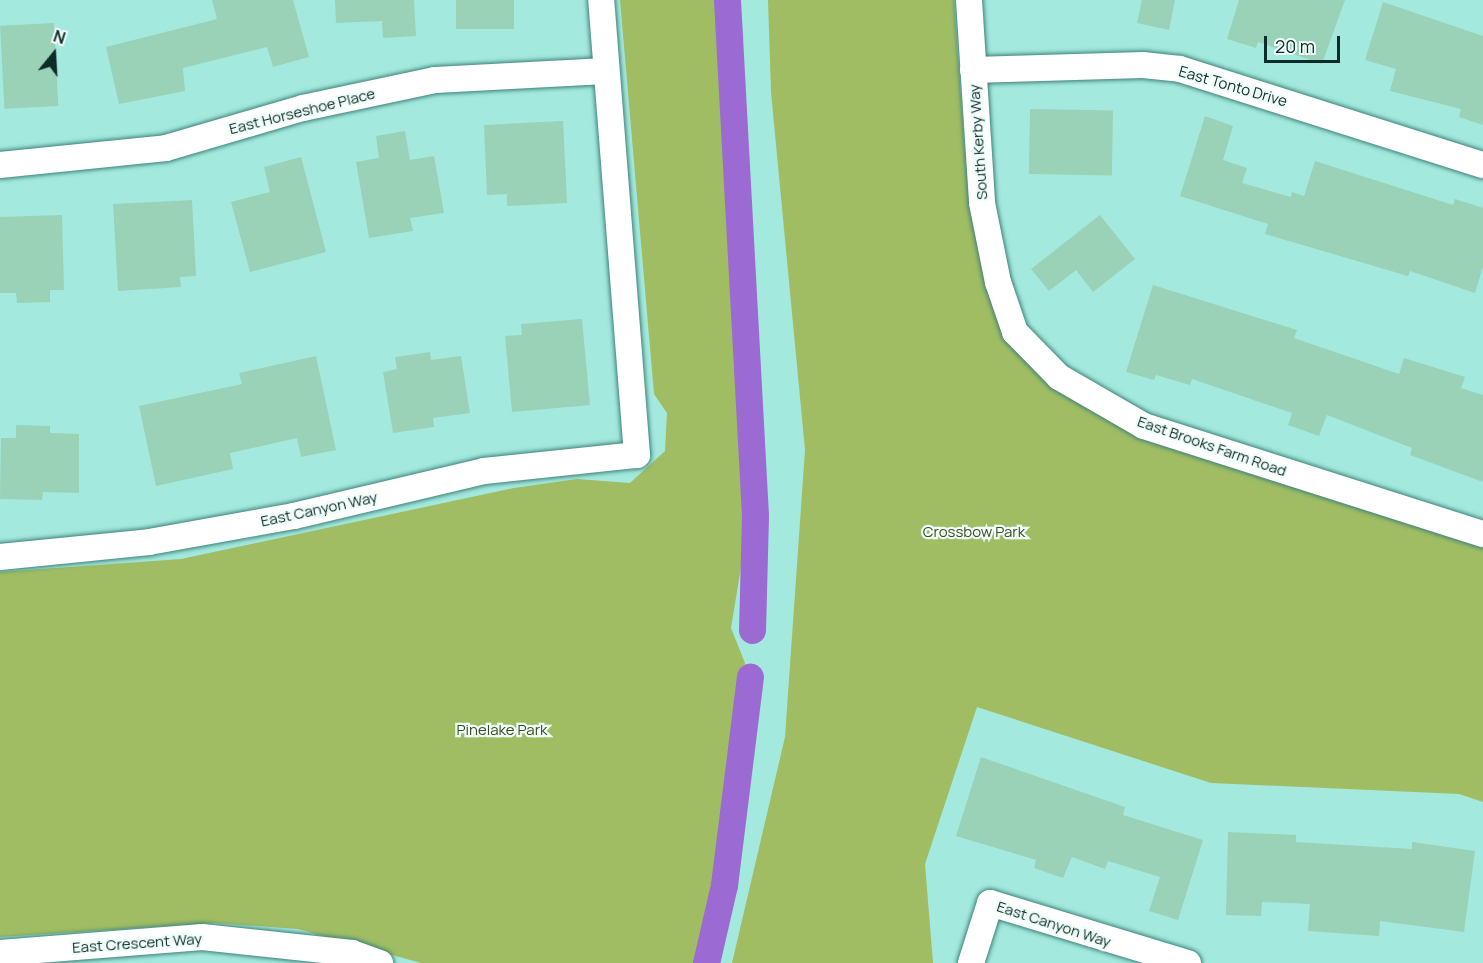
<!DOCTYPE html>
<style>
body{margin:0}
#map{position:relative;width:1483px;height:963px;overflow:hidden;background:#a4e9de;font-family:Manrope,sans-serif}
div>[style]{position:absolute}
.green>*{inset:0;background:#a0bd63}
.canal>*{height:27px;margin:-13.5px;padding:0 13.5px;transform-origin:13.5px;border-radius:13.5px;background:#9b6ad2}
.building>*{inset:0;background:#99d2b7;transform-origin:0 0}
.roads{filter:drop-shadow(0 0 2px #3e8278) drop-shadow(0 0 2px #3e8278)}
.street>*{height:26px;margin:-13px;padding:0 13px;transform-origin:13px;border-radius:13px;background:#fff}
span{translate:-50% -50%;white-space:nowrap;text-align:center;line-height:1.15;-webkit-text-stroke:4.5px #f0fefb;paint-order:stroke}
.street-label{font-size:15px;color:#0f2b27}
.park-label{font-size:15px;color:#3d4c1a}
.north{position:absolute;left:24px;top:24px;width:60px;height:60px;-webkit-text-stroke:4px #f0fefb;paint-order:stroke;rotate:18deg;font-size:16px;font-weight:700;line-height:24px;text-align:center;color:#0f2b27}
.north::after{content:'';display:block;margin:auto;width:21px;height:27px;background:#0f2b27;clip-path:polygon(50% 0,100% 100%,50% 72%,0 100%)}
.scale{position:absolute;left:1264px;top:36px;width:76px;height:27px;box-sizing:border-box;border:3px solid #0f2b27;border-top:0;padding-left:8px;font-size:18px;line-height:21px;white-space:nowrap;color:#0f2b27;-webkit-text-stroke:4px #f0fefb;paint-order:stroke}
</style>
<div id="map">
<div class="green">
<div style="clip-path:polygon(620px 0,721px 0,748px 525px,731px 628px,745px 663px,739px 725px,715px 899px,701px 963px,421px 963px,298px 929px,215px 923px,0 937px,0 572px,181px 559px,514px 488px,577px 479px,630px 483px,665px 451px,667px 413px,654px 394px)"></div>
<div style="clip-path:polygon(768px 0,954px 0,966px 166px,1003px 337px,1247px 472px,1483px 546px,1483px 802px,1459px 794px,1211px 783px,977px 707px,925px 864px,933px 963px,732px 963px,785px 737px,805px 450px,771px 92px)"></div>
</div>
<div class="canal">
<div style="left:727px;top:0;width:517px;rotate:86.89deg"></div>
<div style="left:755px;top:516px;width:114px;rotate:91.5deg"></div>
<div style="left:706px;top:963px;width:80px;rotate:-77deg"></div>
<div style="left:724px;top:885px;width:210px;rotate:-82.9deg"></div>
</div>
<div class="building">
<div style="clip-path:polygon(212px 0,293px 0,309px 57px,273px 67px,267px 47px,183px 68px,185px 91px,119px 104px,106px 47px,217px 19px)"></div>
<div style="clip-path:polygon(335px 0,414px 0,416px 36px,383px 38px,382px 21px,336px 23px)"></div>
<div style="left:456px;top:0;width:58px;height:29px"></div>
<div style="clip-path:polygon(1142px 0,1175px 0,1169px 30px,1137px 23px)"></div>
<div style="clip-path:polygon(1239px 0,1345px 0,1322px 64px,1258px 42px,1256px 48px,1227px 39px)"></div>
<div style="clip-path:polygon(1383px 2px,1483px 36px,1483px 125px,1459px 117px,1461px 109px,1390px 91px,1396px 69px,1365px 60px)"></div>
<div style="left:54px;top:23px;width:83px;height:54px;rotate:87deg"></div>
<div style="left:1030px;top:109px;width:83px;height:65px;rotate:1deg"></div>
<div style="clip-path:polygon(1205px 116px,1233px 126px,1223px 160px,1247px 168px,1242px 183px,1291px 197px,1292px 192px,1304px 196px,1315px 161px,1453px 205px,1455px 199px,1483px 208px,1483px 267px,1475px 293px,1410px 271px,1408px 276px,1265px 234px,1268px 224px,1180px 196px)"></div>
<div style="clip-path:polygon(563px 121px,567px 203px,507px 206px,507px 194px,487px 195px,484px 125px)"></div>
<div style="clip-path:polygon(405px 131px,410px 160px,434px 156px,444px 213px,410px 218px,413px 231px,369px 238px,356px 162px,379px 158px,376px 136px)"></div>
<div style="clip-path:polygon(301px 157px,326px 252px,250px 272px,231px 202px,270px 192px,264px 167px)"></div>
<div style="clip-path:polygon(192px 200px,196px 276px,180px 277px,181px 287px,118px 291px,113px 204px)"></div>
<div style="clip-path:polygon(62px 215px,64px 290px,50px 290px,50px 302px,17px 303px,16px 293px,0 293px,0 217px)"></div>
<div style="clip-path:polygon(1100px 215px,1135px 259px,1093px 292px,1076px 270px,1049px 291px,1031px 269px)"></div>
<div style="clip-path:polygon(1153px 285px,1297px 330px,1294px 338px,1399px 374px,1404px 358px,1465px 377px,1461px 388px,1483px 395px,1483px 482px,1410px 455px,1412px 448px,1327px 415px,1319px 436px,1288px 425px,1292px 413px,1192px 379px,1190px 385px,1156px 375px,1154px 380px,1126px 372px)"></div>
<div style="clip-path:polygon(582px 319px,590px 405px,512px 412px,505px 336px,522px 335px,521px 324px)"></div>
<div style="clip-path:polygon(430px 352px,431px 360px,461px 356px,470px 413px,433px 418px,434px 427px,393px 433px,383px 372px,397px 369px,395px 357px)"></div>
<div style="clip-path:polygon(316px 356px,336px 450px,301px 457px,297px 438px,230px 453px,233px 469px,156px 486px,139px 406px,242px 384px,239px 373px)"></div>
<div style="clip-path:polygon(16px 425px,50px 426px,50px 433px,79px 434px,79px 493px,43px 492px,42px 500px,0 499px,1px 438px,16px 438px)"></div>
<div style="clip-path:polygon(981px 757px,1125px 807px,1123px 815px,1203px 840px,1178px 920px,1149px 911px,1160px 877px,1108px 861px,1105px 869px,1072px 857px,1063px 878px,1034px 868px,1036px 860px,956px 836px)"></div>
<div style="clip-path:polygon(1228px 832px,1296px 835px,1296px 842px,1412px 849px,1412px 842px,1475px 851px,1464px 932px,1380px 921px,1379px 936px,1308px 931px,1310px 904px,1262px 902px,1261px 916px,1226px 915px)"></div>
</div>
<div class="roads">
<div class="street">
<div style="left:969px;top:0;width:203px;rotate:86.3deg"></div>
<div style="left:982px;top:203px;width:81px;rotate:78.6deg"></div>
<div style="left:998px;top:282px;width:53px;rotate:71.2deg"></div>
<div style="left:1015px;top:332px;width:63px;rotate:45.6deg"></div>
<div style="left:1059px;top:377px;width:98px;rotate:30deg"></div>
<div style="left:1144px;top:426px;width:356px;rotate:17.7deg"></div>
<div style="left:973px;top:70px;width:170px;rotate:-1.7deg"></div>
<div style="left:1143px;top:65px;width:37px;rotate:6deg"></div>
<div style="left:1180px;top:69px;width:318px;rotate:17.6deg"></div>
<div style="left:0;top:165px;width:167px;rotate:-5.8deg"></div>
<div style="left:166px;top:148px;width:143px;rotate:-16.3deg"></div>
<div style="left:303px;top:108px;width:135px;rotate:-12deg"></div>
<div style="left:435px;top:80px;width:171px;rotate:-3deg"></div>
<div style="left:0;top:557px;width:150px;rotate:-5.7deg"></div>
<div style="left:149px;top:542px;width:147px;rotate:-10.2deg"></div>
<div style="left:294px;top:516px;width:195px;rotate:-13.3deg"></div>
<div style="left:484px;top:471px;width:154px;rotate:-6deg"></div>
<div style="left:637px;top:455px;width:456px;rotate:-94.5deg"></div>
<div style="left:0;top:953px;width:203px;rotate:-4.5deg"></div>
<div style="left:202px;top:937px;width:151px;rotate:6.1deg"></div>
<div style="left:352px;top:953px;width:30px;rotate:20deg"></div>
<div style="left:971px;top:963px;width:63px;rotate:-72.4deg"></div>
<div style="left:990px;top:903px;width:207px;rotate:16.9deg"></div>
</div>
</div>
<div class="street-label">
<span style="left:1233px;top:86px;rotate:16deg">East Tonto Drive</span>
<span style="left:302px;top:111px;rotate:-14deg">East Horseshoe Place</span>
<span style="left:978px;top:142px;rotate:-94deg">South Kerby Way</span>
<span style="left:1212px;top:446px;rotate:19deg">East Brooks Farm Road</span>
<span style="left:319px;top:509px;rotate:-12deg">East Canyon Way</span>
<span style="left:1054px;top:924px;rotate:18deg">East Canyon Way</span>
<span style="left:137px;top:943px;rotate:-4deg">East Crescent Way</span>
</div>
<div class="park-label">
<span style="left:974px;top:532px">Crossbow Park</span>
<span style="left:502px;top:730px">Pinelake Park</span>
</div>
<div class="north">N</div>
<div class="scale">20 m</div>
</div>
